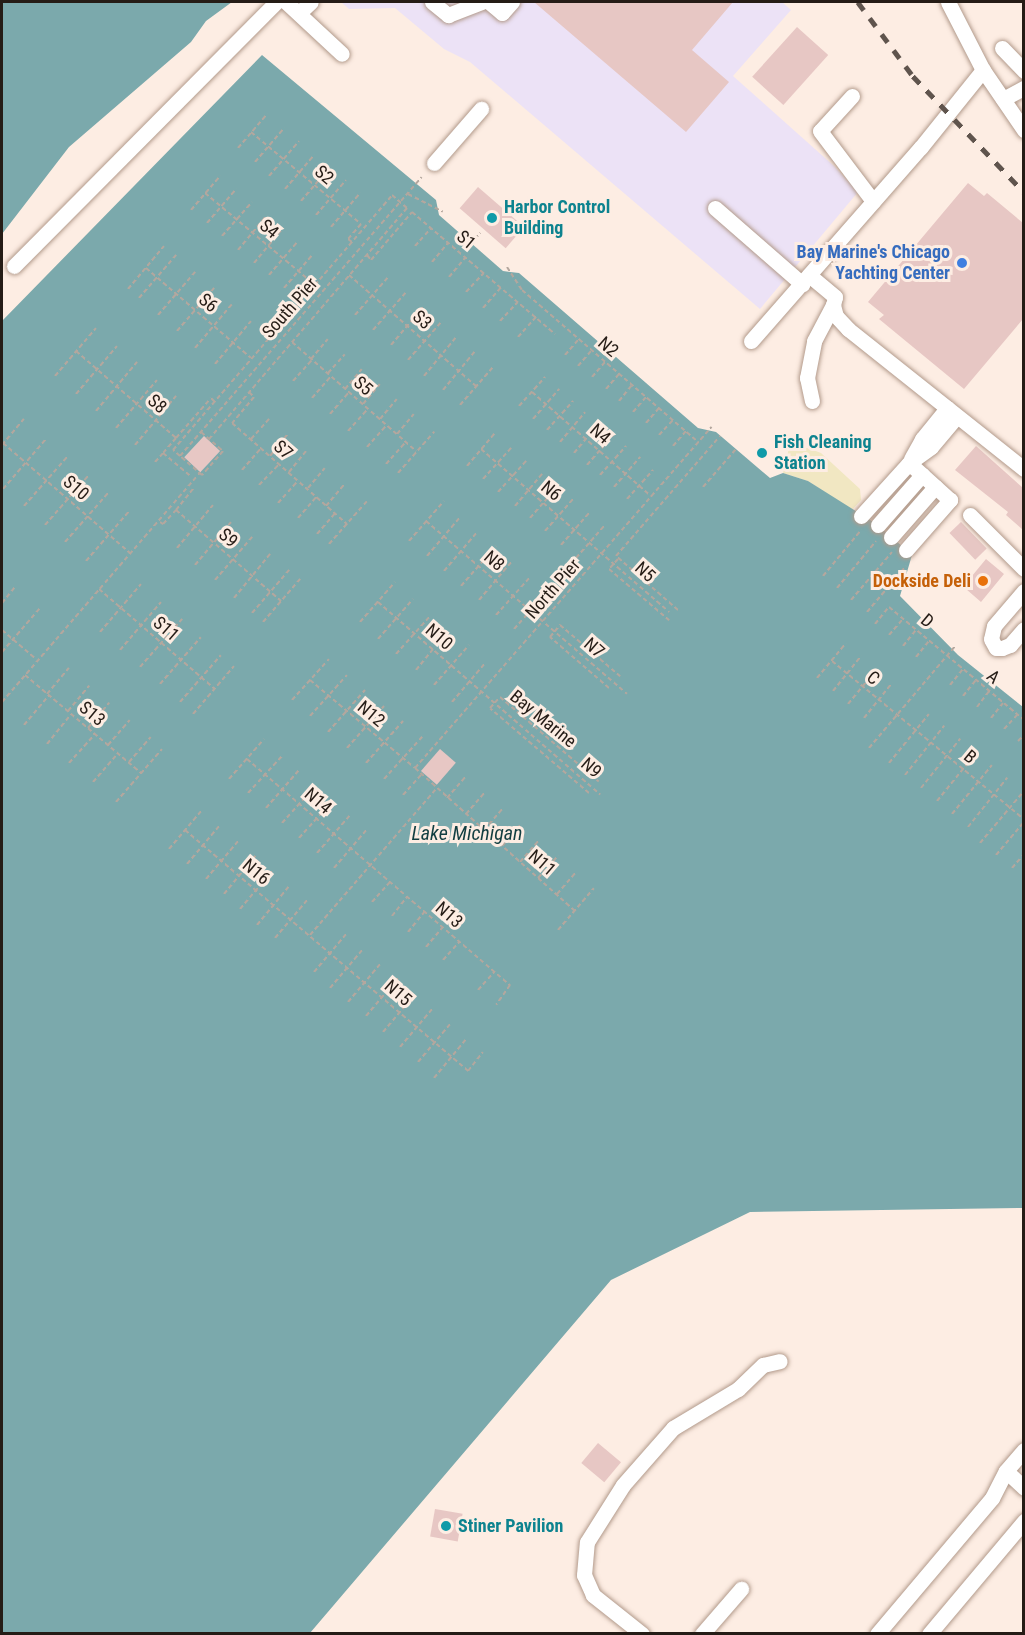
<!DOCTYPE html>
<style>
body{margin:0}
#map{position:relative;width:1025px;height:1635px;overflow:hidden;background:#fdede3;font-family:"Roboto Condensed",sans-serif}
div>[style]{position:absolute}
.industrial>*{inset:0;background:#ece2f6}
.sand>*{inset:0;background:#f1e7c2}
.water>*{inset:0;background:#7ba9ac}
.building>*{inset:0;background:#e7c7c4;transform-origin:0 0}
.path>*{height:2px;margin-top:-1px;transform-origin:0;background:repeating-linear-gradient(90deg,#b4a79e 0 4.5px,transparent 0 7.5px)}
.roads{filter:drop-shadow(0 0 2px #b29a8b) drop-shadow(0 0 2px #b29a8b)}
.minor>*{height:15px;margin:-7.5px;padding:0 7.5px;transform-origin:7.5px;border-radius:7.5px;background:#fff}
.rail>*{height:4.5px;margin-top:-2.25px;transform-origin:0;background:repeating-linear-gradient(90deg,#5f544d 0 10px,transparent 0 20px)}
.dots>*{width:16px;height:16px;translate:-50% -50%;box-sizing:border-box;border:3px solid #fdede3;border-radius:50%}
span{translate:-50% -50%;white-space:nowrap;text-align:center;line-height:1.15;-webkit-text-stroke:6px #fdede3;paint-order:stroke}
.street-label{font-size:18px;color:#251c16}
.culture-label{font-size:18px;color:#0d838f;font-weight:700}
.left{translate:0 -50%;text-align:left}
.shop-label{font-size:18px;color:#366cbe;font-weight:700}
.right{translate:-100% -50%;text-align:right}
.food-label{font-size:18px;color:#c56008;font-weight:700}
.water-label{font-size:20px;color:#123e41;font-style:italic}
.frame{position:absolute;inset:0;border:3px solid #251c16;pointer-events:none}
</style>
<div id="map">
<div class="industrial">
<div style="clip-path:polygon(341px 2px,782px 2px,791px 10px,733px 76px,834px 166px,858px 192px,760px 309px,470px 62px,444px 49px,395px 8px,349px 9px)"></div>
</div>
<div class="sand">
<div style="clip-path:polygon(789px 448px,808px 448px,821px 453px,860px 489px,861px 500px,852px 510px,808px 481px,783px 473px)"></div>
</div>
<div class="water">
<div style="clip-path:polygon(2px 2px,232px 2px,206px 21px,191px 42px,69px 147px,2px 234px)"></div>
<div style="clip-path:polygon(262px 55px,436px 200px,439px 215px,503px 271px,519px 273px,698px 428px,716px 432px,770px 478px,783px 473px,808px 481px,878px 525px,912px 555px,900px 596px,958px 655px,1023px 707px,1023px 1208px,750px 1212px,611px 1280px,310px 1633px,2px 1633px,2px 321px)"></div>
</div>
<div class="building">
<div style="clip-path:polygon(534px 2px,733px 2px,692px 50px,729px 82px,686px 132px)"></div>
<div style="left:797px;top:27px;width:42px;height:67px;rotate:42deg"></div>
<div style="clip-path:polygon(968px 183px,984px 196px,987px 193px,1023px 223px,1023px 319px,964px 389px,879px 319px,884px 315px,868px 302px)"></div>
<div style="left:478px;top:187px;width:61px;height:28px;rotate:41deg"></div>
<div style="left:204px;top:436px;width:22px;height:29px;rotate:43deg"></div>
<div style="clip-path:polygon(976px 446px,1023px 488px,1023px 530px,1006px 515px,1008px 512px,955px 470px)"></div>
<div style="left:961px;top:522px;width:37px;height:16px;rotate:46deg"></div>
<div style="clip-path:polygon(986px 559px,1004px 574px,981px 602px,966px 589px,970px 585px,967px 582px)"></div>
<div style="left:440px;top:749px;width:21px;height:29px;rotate:41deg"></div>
<div style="left:598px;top:1443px;width:30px;height:26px;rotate:40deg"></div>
<div style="left:435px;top:1509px;width:28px;height:28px;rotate:10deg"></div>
</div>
<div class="path">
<div style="left:251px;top:132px;width:143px;rotate:39.9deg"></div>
<div style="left:361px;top:224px;width:20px;rotate:131deg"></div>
<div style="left:348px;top:239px;width:5px;rotate:37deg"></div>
<div style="left:238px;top:148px;width:45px;rotate:-49.5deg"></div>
<div style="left:255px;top:162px;width:45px;rotate:-49.5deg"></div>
<div style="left:269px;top:176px;width:46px;rotate:-49.4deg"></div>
<div style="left:285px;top:189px;width:45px;rotate:-49.5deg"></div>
<div style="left:205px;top:193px;width:143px;rotate:39.9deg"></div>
<div style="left:408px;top:194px;width:39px;rotate:27deg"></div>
<div style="left:301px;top:201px;width:45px;rotate:-49.5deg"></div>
<div style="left:191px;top:210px;width:45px;rotate:-49.5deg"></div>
<div style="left:316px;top:215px;width:46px;rotate:-49.4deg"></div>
<div style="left:207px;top:223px;width:45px;rotate:-49.5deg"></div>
<div style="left:331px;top:227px;width:45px;rotate:-49.5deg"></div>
<div style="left:222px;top:236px;width:45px;rotate:-48.6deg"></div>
<div style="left:475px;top:239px;width:8px;rotate:-50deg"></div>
<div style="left:415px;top:246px;width:24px;rotate:-48deg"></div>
<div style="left:238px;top:250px;width:45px;rotate:-50.4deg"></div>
<div style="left:367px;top:255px;width:6px;rotate:51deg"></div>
<div style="left:371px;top:260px;width:63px;rotate:-49.5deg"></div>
<div style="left:412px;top:212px;width:188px;rotate:40.5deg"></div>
<div style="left:432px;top:262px;width:25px;rotate:-50deg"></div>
<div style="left:254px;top:263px;width:45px;rotate:-50.4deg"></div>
<div style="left:507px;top:267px;width:27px;rotate:57deg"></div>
<div style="left:522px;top:290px;width:233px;rotate:40.8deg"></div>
<div style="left:146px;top:268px;width:138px;rotate:40.6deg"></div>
<div style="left:269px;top:275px;width:45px;rotate:-49.5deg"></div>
<div style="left:349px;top:275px;width:169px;rotate:41.2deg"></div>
<div style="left:449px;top:277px;width:26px;rotate:-50deg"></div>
<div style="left:284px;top:288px;width:45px;rotate:-49.5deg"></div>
<div style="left:128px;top:289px;width:56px;rotate:-50.1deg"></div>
<div style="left:466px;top:292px;width:26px;rotate:-47deg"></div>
<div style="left:139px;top:298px;width:57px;rotate:-49.3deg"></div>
<div style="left:483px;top:308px;width:28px;rotate:-49deg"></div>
<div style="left:158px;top:315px;width:57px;rotate:-49.3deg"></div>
<div style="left:355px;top:315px;width:52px;rotate:-48.9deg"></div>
<div style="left:500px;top:321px;width:26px;rotate:-47deg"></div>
<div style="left:373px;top:330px;width:52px;rotate:-48.9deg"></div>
<div style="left:177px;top:331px;width:57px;rotate:-49.3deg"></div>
<div style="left:518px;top:337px;width:27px;rotate:-48deg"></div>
<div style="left:292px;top:342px;width:165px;rotate:41.3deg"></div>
<div style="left:391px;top:345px;width:51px;rotate:-49.8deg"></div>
<div style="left:195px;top:348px;width:57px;rotate:-49.9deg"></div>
<div style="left:76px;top:351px;width:133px;rotate:41deg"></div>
<div style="left:176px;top:438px;width:53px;rotate:-48.8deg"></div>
<div style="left:211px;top:398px;width:6px;rotate:45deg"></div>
<div style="left:565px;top:355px;width:21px;rotate:-49deg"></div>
<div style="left:311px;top:359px;width:26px;rotate:-50deg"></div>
<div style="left:408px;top:360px;width:52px;rotate:-48.9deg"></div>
<div style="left:215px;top:364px;width:56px;rotate:-50.1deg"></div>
<div style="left:578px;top:366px;width:21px;rotate:-49deg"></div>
<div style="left:328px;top:373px;width:25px;rotate:-48deg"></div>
<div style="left:55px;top:376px;width:63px;rotate:-49.5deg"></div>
<div style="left:424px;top:376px;width:52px;rotate:-50.5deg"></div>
<div style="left:592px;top:377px;width:20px;rotate:-49deg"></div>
<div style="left:293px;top:381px;width:28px;rotate:-48deg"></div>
<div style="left:345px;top:389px;width:26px;rotate:-50deg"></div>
<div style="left:606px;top:389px;width:20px;rotate:-49deg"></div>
<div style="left:443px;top:390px;width:52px;rotate:-50.5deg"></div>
<div style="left:249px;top:392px;width:7px;rotate:45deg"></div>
<div style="left:254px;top:397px;width:34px;rotate:130deg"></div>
<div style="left:232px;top:423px;width:153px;rotate:41.3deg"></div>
<div style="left:532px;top:392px;width:158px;rotate:41.2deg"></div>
<div style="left:76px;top:394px;width:63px;rotate:-49.5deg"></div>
<div style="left:312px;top:398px;width:29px;rotate:-49deg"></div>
<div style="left:619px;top:401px;width:21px;rotate:-51deg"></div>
<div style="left:363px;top:404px;width:26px;rotate:-50deg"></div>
<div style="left:460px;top:405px;width:50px;rotate:-49deg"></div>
<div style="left:519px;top:406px;width:39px;rotate:-48deg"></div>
<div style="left:96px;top:411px;width:64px;rotate:-50.1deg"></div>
<div style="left:633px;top:412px;width:20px;rotate:-49deg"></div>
<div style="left:330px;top:414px;width:29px;rotate:-49deg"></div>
<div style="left:380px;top:419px;width:26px;rotate:-50deg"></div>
<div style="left:533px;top:419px;width:40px;rotate:-49deg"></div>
<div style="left:646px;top:423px;width:20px;rotate:-49deg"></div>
<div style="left:116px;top:428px;width:63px;rotate:-49.5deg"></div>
<div style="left:547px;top:430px;width:39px;rotate:-48deg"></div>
<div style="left:348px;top:431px;width:30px;rotate:-48deg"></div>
<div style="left:201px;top:432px;width:29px;rotate:41deg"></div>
<div style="left:223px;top:451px;width:32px;rotate:131deg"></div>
<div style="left:202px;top:475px;width:29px;rotate:-139deg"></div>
<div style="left:180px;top:456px;width:369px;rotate:-49.1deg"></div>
<div style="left:397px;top:434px;width:26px;rotate:-50deg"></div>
<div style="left:659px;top:435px;width:21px;rotate:-47deg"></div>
<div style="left:176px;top:438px;width:20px;rotate:131deg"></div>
<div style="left:163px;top:453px;width:35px;rotate:40deg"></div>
<div style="left:251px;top:439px;width:27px;rotate:-48deg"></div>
<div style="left:560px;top:442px;width:39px;rotate:-50deg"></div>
<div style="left:3px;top:443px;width:168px;rotate:40.9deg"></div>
<div style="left:2px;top:445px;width:34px;rotate:-50deg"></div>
<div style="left:135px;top:445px;width:64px;rotate:-50.1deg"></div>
<div style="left:673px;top:446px;width:20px;rotate:-49deg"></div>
<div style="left:367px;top:447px;width:30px;rotate:-48deg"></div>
<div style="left:481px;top:449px;width:249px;rotate:40.9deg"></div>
<div style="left:574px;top:453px;width:39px;rotate:-50deg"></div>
<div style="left:180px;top:456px;width:9px;rotate:-139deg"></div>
<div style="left:173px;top:450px;width:336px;rotate:-49.3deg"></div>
<div style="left:392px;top:195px;width:20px;rotate:41deg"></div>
<div style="left:407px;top:208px;width:304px;rotate:130.6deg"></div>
<div style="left:270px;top:456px;width:28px;rotate:-51deg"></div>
<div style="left:155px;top:462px;width:12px;rotate:-48deg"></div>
<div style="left:386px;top:464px;width:30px;rotate:-48deg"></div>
<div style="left:587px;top:465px;width:40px;rotate:-49deg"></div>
<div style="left:467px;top:466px;width:43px;rotate:-49.7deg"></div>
<div style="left:242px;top:470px;width:29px;rotate:-49deg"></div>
<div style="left:289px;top:472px;width:27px;rotate:-51deg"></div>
<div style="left:398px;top:473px;width:55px;rotate:-48.7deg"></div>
<div style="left:600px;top:475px;width:39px;rotate:-48deg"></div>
<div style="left:483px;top:479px;width:42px;rotate:-47.9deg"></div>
<div style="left:259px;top:485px;width:29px;rotate:-46deg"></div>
<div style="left:614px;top:487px;width:40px;rotate:-49deg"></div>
<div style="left:703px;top:487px;width:50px;rotate:-49deg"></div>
<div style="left:308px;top:488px;width:26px;rotate:-50deg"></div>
<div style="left:3px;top:489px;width:66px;rotate:-49.3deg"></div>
<div style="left:498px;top:492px;width:42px;rotate:-47.9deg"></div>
<div style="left:627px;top:499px;width:39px;rotate:-48deg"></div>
<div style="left:278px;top:503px;width:30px;rotate:-48deg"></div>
<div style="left:24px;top:506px;width:67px;rotate:-48.7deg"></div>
<div style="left:326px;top:506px;width:30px;rotate:-50deg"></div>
<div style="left:515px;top:506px;width:42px;rotate:-49.8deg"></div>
<div style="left:176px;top:510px;width:28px;rotate:-51deg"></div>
<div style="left:298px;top:518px;width:28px;rotate:-49deg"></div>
<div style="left:530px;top:518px;width:41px;rotate:-48.9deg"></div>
<div style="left:426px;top:521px;width:265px;rotate:40.7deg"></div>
<div style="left:160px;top:522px;width:4px;rotate:34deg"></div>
<div style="left:163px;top:524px;width:19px;rotate:-47deg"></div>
<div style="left:176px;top:510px;width:139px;rotate:40.9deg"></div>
<div style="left:45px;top:525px;width:67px;rotate:-48.7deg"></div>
<div style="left:545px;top:531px;width:43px;rotate:-48.8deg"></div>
<div style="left:317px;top:534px;width:28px;rotate:-49deg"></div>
<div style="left:409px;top:541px;width:53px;rotate:-48.8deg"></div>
<div style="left:65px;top:542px;width:67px;rotate:-48.7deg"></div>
<div style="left:329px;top:544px;width:57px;rotate:-48.5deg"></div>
<div style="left:561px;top:545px;width:43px;rotate:-48.8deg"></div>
<div style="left:177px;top:548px;width:56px;rotate:-50.1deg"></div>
<div style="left:427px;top:556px;width:52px;rotate:-49.6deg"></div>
<div style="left:576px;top:558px;width:43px;rotate:-48.8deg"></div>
<div style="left:618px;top:559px;width:13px;rotate:132deg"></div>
<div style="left:609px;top:569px;width:79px;rotate:40.4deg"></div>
<div style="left:86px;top:561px;width:67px;rotate:-49.2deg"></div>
<div style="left:195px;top:565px;width:56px;rotate:-50.1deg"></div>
<div style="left:444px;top:571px;width:52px;rotate:-49.6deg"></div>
<div style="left:823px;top:576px;width:60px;rotate:-50.4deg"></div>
<div style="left:215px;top:580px;width:57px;rotate:-49.3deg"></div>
<div style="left:461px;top:586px;width:53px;rotate:-48.8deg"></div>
<div style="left:837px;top:588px;width:61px;rotate:-50.3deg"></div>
<div style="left:99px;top:589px;width:153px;rotate:40.8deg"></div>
<div style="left:234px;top:598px;width:57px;rotate:-50.7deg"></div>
<div style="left:479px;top:600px;width:52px;rotate:-49.6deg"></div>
<div style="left:851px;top:600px;width:63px;rotate:-49.5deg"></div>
<div style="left:378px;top:602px;width:294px;rotate:40.9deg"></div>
<div style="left:2px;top:603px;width:21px;rotate:-51deg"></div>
<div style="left:678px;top:610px;width:82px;rotate:-138.9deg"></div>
<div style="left:616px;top:556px;width:159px;rotate:-49.1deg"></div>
<div style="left:867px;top:612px;width:60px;rotate:-49.7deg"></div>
<div style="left:252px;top:613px;width:57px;rotate:-49.3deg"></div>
<div style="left:496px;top:615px;width:52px;rotate:-48.1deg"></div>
<div style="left:263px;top:622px;width:57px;rotate:-49.3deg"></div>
<div style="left:360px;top:622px;width:53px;rotate:-48.8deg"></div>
<div style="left:875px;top:624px;width:22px;rotate:-51deg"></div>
<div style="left:889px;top:607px;width:176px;rotate:39.9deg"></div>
<div style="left:514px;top:629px;width:52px;rotate:-48.1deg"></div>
<div style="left:2px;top:630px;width:45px;rotate:40.5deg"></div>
<div style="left:100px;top:632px;width:63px;rotate:-49.5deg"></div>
<div style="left:889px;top:635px;width:21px;rotate:-49deg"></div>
<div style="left:378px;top:639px;width:53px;rotate:-48.8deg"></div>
<div style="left:903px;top:646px;width:21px;rotate:-51deg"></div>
<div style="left:120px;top:650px;width:63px;rotate:-49.5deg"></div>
<div style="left:2px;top:652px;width:58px;rotate:-49.2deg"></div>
<div style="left:396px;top:654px;width:52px;rotate:-48.1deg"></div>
<div style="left:916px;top:657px;width:21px;rotate:-51deg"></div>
<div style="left:832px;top:661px;width:249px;rotate:39.5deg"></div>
<div style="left:140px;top:667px;width:64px;rotate:-48.8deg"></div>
<div style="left:416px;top:670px;width:27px;rotate:-51deg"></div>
<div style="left:25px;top:675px;width:152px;rotate:40.2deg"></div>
<div style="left:817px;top:678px;width:45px;rotate:-50.4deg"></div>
<div style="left:310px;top:680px;width:137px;rotate:40deg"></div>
<div style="left:415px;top:768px;width:215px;rotate:41.8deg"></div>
<div style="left:160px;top:684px;width:62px;rotate:-48.9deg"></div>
<div style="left:434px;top:685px;width:53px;rotate:-48.8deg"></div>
<div style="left:950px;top:685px;width:21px;rotate:-51deg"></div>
<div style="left:609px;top:688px;width:78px;rotate:-139.2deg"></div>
<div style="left:550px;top:637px;width:16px;rotate:-50deg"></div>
<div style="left:560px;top:625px;width:79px;rotate:40.4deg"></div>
<div style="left:833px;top:691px;width:45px;rotate:-51.3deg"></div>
<div style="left:47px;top:694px;width:34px;rotate:-50deg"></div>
<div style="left:963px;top:696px;width:21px;rotate:-51deg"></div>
<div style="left:292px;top:700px;width:55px;rotate:-47.9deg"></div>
<div style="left:2px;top:702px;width:303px;rotate:-49.2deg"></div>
<div style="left:180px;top:702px;width:62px;rotate:-48.9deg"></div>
<div style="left:452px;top:702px;width:52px;rotate:-49.6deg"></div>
<div style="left:848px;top:704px;width:44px;rotate:-50.5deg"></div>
<div style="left:977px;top:707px;width:20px;rotate:-53deg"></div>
<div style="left:68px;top:711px;width:33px;rotate:-50deg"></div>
<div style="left:193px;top:714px;width:63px;rotate:-49.5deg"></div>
<div style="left:310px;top:716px;width:55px;rotate:-47.9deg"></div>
<div style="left:864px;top:718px;width:45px;rotate:-51.3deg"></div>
<div style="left:991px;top:718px;width:19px;rotate:-51deg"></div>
<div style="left:24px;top:725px;width:39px;rotate:-50deg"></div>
<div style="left:88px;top:728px;width:33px;rotate:-50deg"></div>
<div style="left:1004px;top:729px;width:19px;rotate:-47deg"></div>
<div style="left:328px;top:732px;width:56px;rotate:-48.6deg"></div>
<div style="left:1018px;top:741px;width:8px;rotate:-45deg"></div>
<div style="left:47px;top:744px;width:38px;rotate:-51deg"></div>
<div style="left:108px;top:745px;width:33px;rotate:-49deg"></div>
<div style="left:347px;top:748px;width:56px;rotate:-48.6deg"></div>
<div style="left:869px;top:748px;width:135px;rotate:-49.8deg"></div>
<div style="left:247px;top:759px;width:347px;rotate:40.7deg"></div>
<div style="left:510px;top:985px;width:24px;rotate:125deg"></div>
<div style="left:129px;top:762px;width:33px;rotate:-49deg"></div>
<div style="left:69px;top:763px;width:39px;rotate:-48deg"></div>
<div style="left:366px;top:763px;width:56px;rotate:-48.6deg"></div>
<div style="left:889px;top:763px;width:63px;rotate:-50.8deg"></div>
<div style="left:415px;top:768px;width:452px;rotate:-49deg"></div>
<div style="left:905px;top:775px;width:63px;rotate:-51.5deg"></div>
<div style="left:229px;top:779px;width:53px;rotate:-48.8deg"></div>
<div style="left:384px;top:779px;width:57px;rotate:-47.9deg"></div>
<div style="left:93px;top:782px;width:38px;rotate:-49deg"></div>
<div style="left:921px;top:788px;width:63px;rotate:-51.5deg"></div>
<div style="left:248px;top:793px;width:52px;rotate:-47.4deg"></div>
<div style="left:589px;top:793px;width:130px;rotate:-139.4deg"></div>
<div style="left:490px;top:708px;width:15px;rotate:-48deg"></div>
<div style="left:500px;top:697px;width:130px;rotate:40.6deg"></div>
<div style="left:403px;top:795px;width:27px;rotate:-48deg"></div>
<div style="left:447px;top:798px;width:29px;rotate:-49deg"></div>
<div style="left:937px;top:801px;width:62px;rotate:-50.9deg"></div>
<div style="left:116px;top:802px;width:70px;rotate:-49deg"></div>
<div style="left:266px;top:808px;width:50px;rotate:-49deg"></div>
<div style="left:466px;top:814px;width:29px;rotate:-49deg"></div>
<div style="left:952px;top:814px;width:63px;rotate:-50.8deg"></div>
<div style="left:282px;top:823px;width:52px;rotate:-48.1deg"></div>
<div style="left:968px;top:827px;width:63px;rotate:-51.5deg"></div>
<div style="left:185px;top:830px;width:372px;rotate:40.4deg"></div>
<div style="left:468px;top:1071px;width:24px;rotate:-52deg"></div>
<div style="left:484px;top:830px;width:29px;rotate:-49deg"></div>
<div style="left:299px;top:838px;width:52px;rotate:-48.1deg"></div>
<div style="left:980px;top:843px;width:68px;rotate:-49.8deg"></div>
<div style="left:502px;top:846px;width:29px;rotate:-49deg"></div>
<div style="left:169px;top:849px;width:51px;rotate:-49.8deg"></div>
<div style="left:317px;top:853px;width:52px;rotate:-48.9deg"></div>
<div style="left:996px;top:855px;width:43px;rotate:-49.7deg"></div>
<div style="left:520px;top:862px;width:29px;rotate:-49deg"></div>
<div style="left:187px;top:864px;width:51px;rotate:-49.8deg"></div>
<div style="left:334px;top:868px;width:52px;rotate:-49.6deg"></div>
<div style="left:1012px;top:868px;width:18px;rotate:-49deg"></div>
<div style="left:538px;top:878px;width:30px;rotate:-48deg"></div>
<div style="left:206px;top:879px;width:51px;rotate:-49.8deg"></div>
<div style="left:224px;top:894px;width:50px;rotate:-50.6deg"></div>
<div style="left:557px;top:894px;width:28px;rotate:-49deg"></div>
<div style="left:372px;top:902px;width:27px;rotate:-48deg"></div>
<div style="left:240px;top:909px;width:51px;rotate:-49.8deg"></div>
<div style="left:392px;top:916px;width:24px;rotate:-52deg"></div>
<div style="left:257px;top:925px;width:52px;rotate:-50.5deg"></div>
<div style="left:558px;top:930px;width:55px;rotate:-49.4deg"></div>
<div style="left:408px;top:932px;width:27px;rotate:-51deg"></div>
<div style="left:310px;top:935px;width:193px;rotate:-49.2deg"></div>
<div style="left:275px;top:938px;width:51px;rotate:-49.8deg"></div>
<div style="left:426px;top:947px;width:26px;rotate:-50deg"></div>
<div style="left:443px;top:960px;width:24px;rotate:-48deg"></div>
<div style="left:314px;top:972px;width:51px;rotate:-49.8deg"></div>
<div style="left:330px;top:988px;width:51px;rotate:-49.8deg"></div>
<div style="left:478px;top:990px;width:24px;rotate:-48deg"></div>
<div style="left:348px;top:1002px;width:51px;rotate:-49.8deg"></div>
<div style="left:366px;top:1016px;width:51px;rotate:-49.8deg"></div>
<div style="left:383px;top:1032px;width:51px;rotate:-49.8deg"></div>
<div style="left:400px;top:1047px;width:51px;rotate:-49.8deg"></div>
<div style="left:418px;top:1062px;width:51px;rotate:-49.8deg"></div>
<div style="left:434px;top:1078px;width:52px;rotate:-50.5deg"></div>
</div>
<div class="roads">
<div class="minor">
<div style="left:286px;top:2px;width:76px;rotate:42.9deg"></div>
<div style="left:432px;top:2px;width:21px;rotate:39deg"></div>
<div style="left:448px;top:15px;width:36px;rotate:-21deg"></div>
<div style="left:489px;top:2px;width:17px;rotate:40deg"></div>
<div style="left:502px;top:13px;width:15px;rotate:-48deg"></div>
<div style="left:948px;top:2px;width:76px;rotate:62.8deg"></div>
<div style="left:983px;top:70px;width:73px;rotate:55.7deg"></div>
<div style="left:299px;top:13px;width:16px;rotate:-43deg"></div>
<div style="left:1002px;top:48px;width:32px;rotate:46deg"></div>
<div style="left:852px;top:96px;width:47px;rotate:132.4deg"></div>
<div style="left:820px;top:131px;width:88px;rotate:52.9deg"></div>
<div style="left:1003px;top:99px;width:24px;rotate:-28deg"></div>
<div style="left:434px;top:163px;width:72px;rotate:-49deg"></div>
<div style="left:715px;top:208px;width:116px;rotate:41.1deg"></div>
<div style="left:14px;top:266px;width:372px;rotate:-45.2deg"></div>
<div style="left:809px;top:275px;width:34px;rotate:40deg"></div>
<div style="left:835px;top:297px;width:8px;rotate:104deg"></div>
<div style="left:833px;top:305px;width:11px;rotate:75deg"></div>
<div style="left:836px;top:316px;width:18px;rotate:47deg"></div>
<div style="left:848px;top:329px;width:225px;rotate:38.5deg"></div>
<div style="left:751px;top:341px;width:258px;rotate:-48.8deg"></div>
<div style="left:921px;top:147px;width:99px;rotate:-51.2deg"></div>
<div style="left:812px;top:401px;width:24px;rotate:-102deg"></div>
<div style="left:807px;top:378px;width:38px;rotate:-79deg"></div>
<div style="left:814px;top:341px;width:41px;rotate:-62.2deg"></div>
<div style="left:911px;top:459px;width:23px;rotate:-61deg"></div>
<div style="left:922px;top:439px;width:40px;rotate:-51deg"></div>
<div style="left:970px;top:515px;width:76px;rotate:45deg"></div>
<div style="left:861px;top:516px;width:72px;rotate:-47.8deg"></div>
<div style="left:909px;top:463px;width:27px;rotate:-36deg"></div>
<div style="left:931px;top:447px;width:40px;rotate:-50deg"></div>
<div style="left:878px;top:525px;width:67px;rotate:-48.7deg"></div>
<div style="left:891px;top:537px;width:67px;rotate:-48.7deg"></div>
<div style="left:906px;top:550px;width:67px;rotate:-48.7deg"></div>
<div style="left:950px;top:500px;width:55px;rotate:-137.9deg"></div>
<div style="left:1024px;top:591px;width:46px;rotate:130.6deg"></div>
<div style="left:994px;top:626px;width:13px;rotate:103deg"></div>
<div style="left:991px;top:639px;width:10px;rotate:61deg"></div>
<div style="left:996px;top:648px;width:6px"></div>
<div style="left:1002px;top:648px;width:9px;rotate:-21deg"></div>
<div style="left:1010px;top:645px;width:21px;rotate:-49deg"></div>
<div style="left:1024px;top:1450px;width:28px;rotate:131deg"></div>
<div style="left:1006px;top:1471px;width:25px;rotate:43deg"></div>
<div style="left:642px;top:1634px;width:63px;rotate:-141.5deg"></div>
<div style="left:593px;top:1595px;width:22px;rotate:-114deg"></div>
<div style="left:584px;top:1575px;width:33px;rotate:-85deg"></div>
<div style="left:587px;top:1542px;width:67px;rotate:-57.7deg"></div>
<div style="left:623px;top:1485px;width:76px;rotate:-48.7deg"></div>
<div style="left:673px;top:1428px;width:76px;rotate:-31deg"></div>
<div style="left:738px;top:1389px;width:35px;rotate:-44deg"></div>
<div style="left:763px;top:1365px;width:17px;rotate:-13deg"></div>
<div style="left:702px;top:1634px;width:60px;rotate:-49.1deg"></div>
<div style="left:877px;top:1634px;width:178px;rotate:-49.8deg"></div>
<div style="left:992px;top:1498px;width:30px;rotate:-63deg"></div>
<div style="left:929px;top:1634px;width:148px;rotate:-49.9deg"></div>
</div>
</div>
<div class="rail">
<div style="left:858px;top:2px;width:92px;rotate:53.4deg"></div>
<div style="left:913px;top:76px;width:161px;rotate:46.3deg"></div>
</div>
<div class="dots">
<div style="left:492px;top:218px;background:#0f9aa8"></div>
<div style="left:962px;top:263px;background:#3f7fe0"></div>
<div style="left:762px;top:453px;background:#0f9aa8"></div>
<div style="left:983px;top:581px;background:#e8710a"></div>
<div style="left:446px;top:1526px;background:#0f9aa8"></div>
</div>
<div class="street-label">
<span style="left:324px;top:175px;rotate:40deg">S2</span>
<span style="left:269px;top:229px;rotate:40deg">S4</span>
<span style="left:466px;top:240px;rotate:40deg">S1</span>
<span style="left:208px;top:303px;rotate:40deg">S6</span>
<span style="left:290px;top:308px;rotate:-49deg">South Pier</span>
<span style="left:422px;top:320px;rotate:41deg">S3</span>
<span style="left:608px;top:347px;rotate:41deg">N2</span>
<span style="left:363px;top:386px;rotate:41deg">S5</span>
<span style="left:157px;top:404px;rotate:41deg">S8</span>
<span style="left:600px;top:434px;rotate:41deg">N4</span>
<span style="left:283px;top:450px;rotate:41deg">S7</span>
<span style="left:76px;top:488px;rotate:41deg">S10</span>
<span style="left:551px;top:491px;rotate:40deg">N6</span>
<span style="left:228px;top:538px;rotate:41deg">S9</span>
<span style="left:494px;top:561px;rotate:41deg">N8</span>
<span style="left:645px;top:572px;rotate:42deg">N5</span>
<span style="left:553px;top:589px;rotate:-49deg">North Pier</span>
<span style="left:927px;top:621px;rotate:40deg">D</span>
<span style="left:166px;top:629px;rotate:41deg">S11</span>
<span style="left:439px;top:637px;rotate:41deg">N10</span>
<span style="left:594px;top:648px;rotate:41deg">N7</span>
<span style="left:993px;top:677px;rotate:40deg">A</span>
<span style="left:873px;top:678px;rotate:39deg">C</span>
<span style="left:92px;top:714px;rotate:40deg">S13</span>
<span style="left:371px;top:714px;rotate:40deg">N12</span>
<span style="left:543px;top:719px;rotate:39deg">Bay Marine</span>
<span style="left:970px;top:757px;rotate:40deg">B</span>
<span style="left:591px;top:768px;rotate:41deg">N9</span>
<span style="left:318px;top:801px;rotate:41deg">N14</span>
<span style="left:542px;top:863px;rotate:41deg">N11</span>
<span style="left:256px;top:872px;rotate:40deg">N16</span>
<span style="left:449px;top:915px;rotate:41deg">N13</span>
<span style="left:398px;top:993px;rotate:41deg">N15</span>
</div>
<div class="culture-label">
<span class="left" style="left:504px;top:218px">Harbor Control<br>Building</span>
<span class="left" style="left:774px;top:453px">Fish Cleaning<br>Station</span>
<span class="left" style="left:458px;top:1526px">Stiner Pavilion</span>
</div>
<div class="shop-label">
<span class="right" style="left:950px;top:263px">Bay Marine's Chicago<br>Yachting Center</span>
</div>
<div class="food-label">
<span class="right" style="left:971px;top:581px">Dockside Deli</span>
</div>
<div class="water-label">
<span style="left:467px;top:833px">Lake Michigan</span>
</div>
<div class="frame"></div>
</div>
